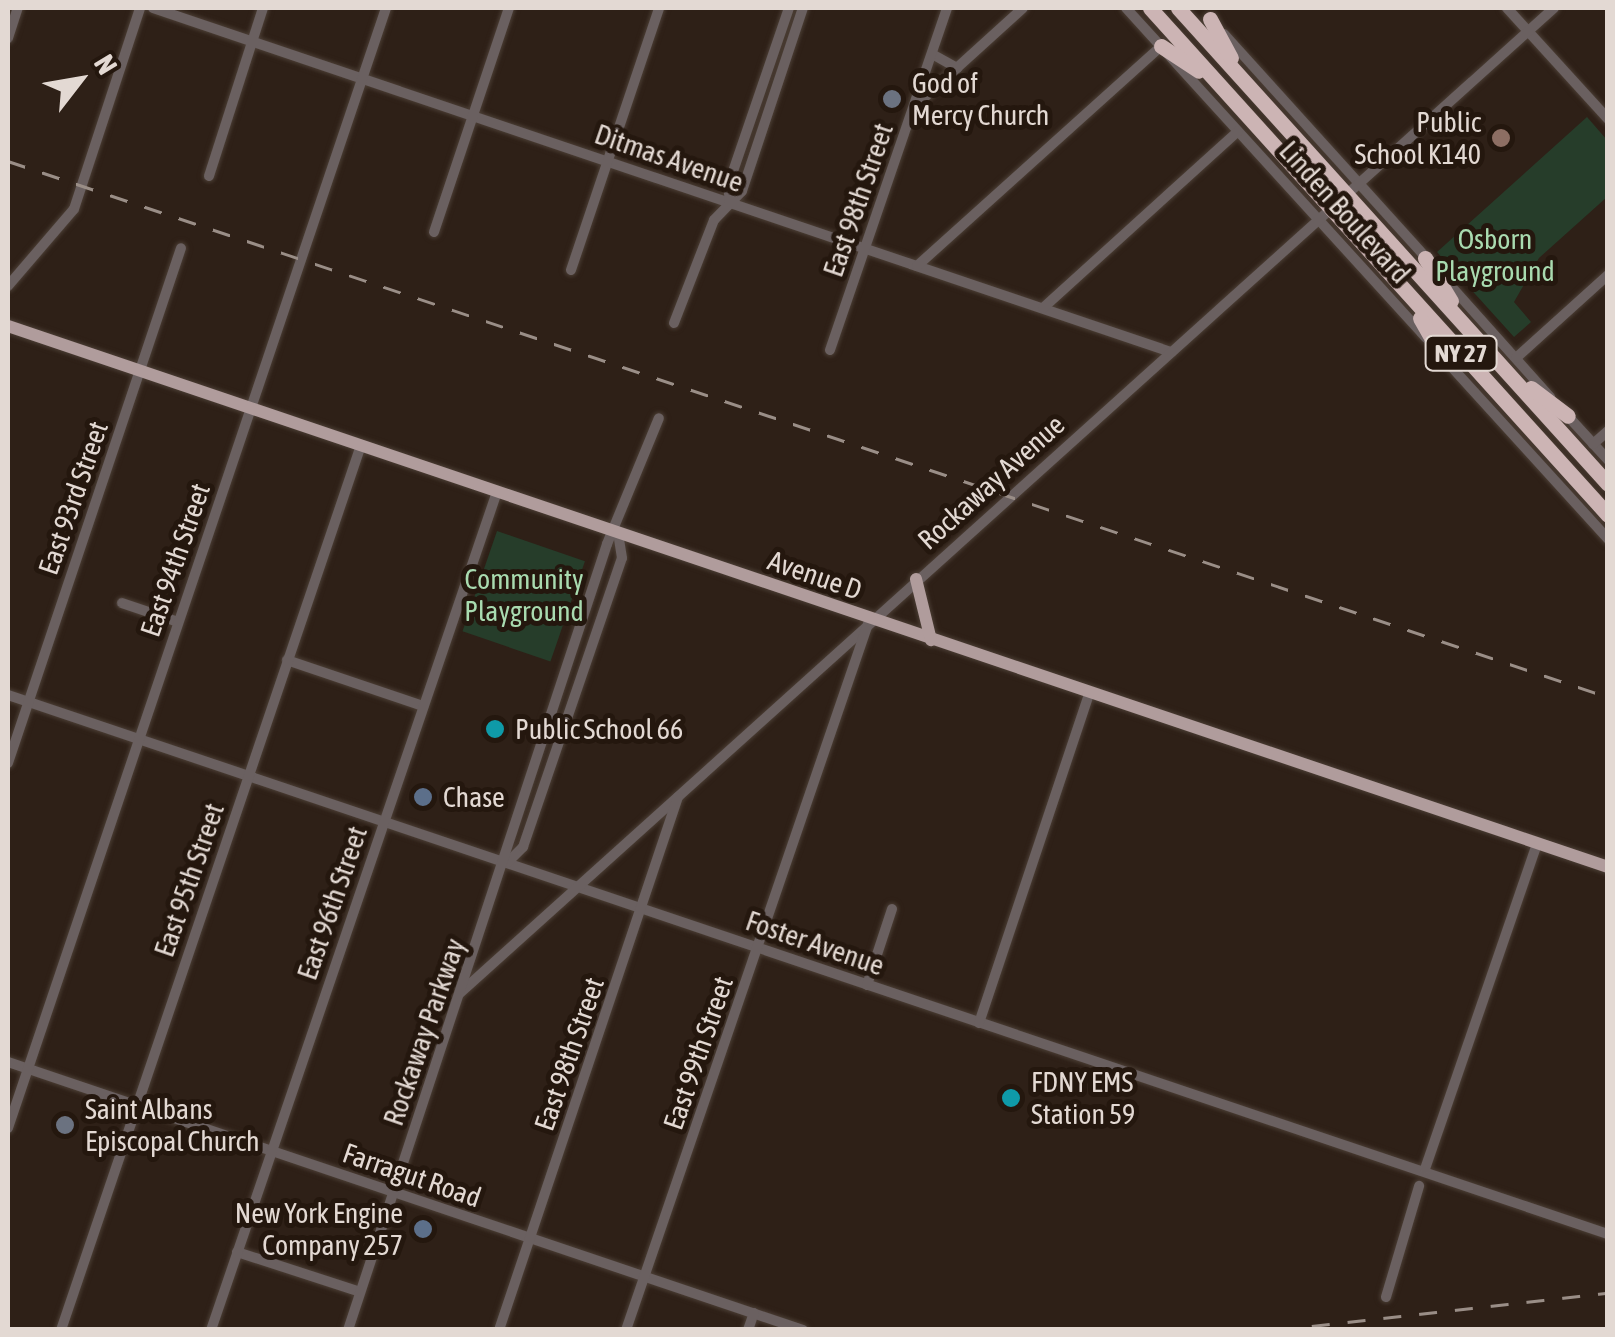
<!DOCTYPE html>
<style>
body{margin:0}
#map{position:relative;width:1615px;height:1337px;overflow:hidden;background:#2e2017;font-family:"Asap Condensed",sans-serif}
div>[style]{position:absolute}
.green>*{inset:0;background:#263d2a;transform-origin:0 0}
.roads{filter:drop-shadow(0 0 2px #4b3e35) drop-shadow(0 0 2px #4b3e35)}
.minor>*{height:10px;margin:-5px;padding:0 5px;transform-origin:5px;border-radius:5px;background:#6a6060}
.major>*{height:12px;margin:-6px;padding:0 6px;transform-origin:6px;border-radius:6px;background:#b09c9c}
.highway>*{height:15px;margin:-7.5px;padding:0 7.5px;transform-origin:7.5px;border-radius:7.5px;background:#ccb4b4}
.rail>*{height:2.5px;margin-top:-1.25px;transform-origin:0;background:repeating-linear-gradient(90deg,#9a8e87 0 18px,transparent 0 36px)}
.dots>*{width:28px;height:28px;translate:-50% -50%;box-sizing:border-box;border:5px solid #24170e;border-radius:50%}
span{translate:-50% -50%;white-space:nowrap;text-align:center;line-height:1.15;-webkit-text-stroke:10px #24170e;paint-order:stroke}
.shield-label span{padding:2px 8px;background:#24170e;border:2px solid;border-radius:8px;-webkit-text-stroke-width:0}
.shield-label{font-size:25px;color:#e3d9d3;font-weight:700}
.poi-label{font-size:28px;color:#e3d9d3}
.left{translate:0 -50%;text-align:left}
.right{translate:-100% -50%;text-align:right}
.street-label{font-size:28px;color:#e3d9d3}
.park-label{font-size:28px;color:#a9dbb0}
.frame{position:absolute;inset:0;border:10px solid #e3d9d3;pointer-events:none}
.north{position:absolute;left:30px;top:30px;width:100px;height:100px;-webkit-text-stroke:8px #24170e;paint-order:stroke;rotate:59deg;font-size:28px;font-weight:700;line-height:40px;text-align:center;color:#e3d9d3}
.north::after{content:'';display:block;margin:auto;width:35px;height:45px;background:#e3d9d3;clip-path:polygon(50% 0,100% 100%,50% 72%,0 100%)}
</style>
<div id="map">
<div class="green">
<div style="clip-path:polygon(1587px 117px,1607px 140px,1607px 197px,1539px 258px,1514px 302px,1531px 322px,1514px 337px,1437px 252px)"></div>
<div style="left:497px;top:531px;width:93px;height:106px;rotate:19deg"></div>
</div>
<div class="roads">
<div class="minor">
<div style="left:153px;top:8px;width:1075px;rotate:18.67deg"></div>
<div style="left:1126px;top:8px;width:446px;rotate:47.7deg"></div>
<div style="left:1507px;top:8px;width:150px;rotate:47.7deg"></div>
<div style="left:1224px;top:34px;width:303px;rotate:47.9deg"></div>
<div style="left:8px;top:38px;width:32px;rotate:-72deg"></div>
<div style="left:932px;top:54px;width:29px;rotate:29deg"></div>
<div style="left:916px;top:105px;width:144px;rotate:-42.2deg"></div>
<div style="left:209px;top:176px;width:176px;rotate:-72.2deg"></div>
<div style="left:730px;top:202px;width:16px;rotate:-97deg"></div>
<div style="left:728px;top:186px;width:188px;rotate:-71.1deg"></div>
<div style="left:434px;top:232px;width:236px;rotate:-71.5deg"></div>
<div style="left:917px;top:266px;width:329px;rotate:-42deg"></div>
<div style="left:571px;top:270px;width:276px;rotate:-71.4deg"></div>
<div style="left:1441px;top:275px;width:164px;rotate:48.2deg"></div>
<div style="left:8px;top:286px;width:101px;rotate:-49.4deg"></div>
<div style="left:74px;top:209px;width:212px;rotate:-71.8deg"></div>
<div style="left:1043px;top:308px;width:263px;rotate:-42.2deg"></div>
<div style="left:674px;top:323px;width:110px;rotate:-68.8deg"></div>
<div style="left:714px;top:220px;width:40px;rotate:-46deg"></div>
<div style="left:742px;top:191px;width:193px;rotate:-71.6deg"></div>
<div style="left:830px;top:350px;width:361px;rotate:-71.1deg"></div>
<div style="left:1437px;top:351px;width:254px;rotate:47.7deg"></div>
<div style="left:1516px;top:358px;width:124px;rotate:-42.1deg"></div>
<div style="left:1565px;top:413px;width:64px;rotate:47.5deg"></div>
<div style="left:1593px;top:444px;width:20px;rotate:-41deg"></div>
<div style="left:122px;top:603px;width:59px;rotate:18.7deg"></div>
<div style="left:287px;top:660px;width:144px;rotate:18.7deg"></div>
<div style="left:8px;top:695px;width:1688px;rotate:18.62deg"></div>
<div style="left:8px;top:763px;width:543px;rotate:-71.43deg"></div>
<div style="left:507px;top:863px;width:23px;rotate:-45deg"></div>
<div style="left:523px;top:847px;width:305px;rotate:-71.1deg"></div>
<div style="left:622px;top:558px;width:25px;rotate:-99deg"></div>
<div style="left:867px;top:985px;width:80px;rotate:-71.8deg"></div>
<div style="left:460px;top:993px;width:1472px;rotate:-42deg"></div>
<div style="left:979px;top:1023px;width:349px;rotate:-71.5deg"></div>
<div style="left:8px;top:1062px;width:839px;rotate:18.63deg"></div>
<div style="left:8px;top:1128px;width:1182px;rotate:-71.35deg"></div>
<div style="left:1425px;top:1169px;width:344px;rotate:-71deg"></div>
<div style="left:237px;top:1252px;width:129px;rotate:18deg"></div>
<div style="left:1386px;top:1297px;width:116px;rotate:-73.4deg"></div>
<div style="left:500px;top:1327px;width:559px;rotate:-71.44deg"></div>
<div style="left:61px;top:1330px;width:934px;rotate:-71.27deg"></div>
<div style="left:211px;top:1330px;width:885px;rotate:-71.16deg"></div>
<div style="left:348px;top:1330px;width:828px;rotate:-71.76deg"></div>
<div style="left:607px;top:544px;width:136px;rotate:-67.6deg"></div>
<div style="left:626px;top:1330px;width:749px;rotate:-71.08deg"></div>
<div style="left:748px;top:1330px;width:18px;rotate:-71deg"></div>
</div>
<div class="major">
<div style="left:8px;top:326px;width:1689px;rotate:18.68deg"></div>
<div style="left:916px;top:579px;width:63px;rotate:76.2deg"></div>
</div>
<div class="highway">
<div style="left:1150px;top:8px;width:683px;rotate:47.91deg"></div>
<div style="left:1178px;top:8px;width:641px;rotate:47.91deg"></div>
<div style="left:1210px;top:19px;width:44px;rotate:61.7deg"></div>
<div style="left:1161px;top:46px;width:45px;rotate:33.3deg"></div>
<div style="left:1425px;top:258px;width:50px;rotate:58.8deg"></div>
<div style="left:1420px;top:318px;width:43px;rotate:60.4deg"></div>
<div style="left:1531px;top:388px;width:46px;rotate:37.1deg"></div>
</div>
</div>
<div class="rail">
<div style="left:8px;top:161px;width:1687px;rotate:18.52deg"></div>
<div style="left:1276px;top:1330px;width:334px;rotate:-6.4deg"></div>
</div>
<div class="dots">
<div style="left:892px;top:99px;background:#6b7280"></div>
<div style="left:1501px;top:138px;background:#8d6e63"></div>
<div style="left:495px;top:729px;background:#0f9aa8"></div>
<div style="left:423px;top:797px;background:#5c6f8a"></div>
<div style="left:1011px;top:1098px;background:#0f9aa8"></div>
<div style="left:65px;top:1125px;background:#6b7280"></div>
<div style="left:423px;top:1229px;background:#5c6f8a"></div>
</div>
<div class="shield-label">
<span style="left:1461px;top:353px">NY 27</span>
</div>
<div class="poi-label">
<span class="left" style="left:912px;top:99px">God of<br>Mercy Church</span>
<span class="right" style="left:1481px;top:138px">Public<br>School K140</span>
<span class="left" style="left:515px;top:729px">Public School 66</span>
<span class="left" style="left:443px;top:797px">Chase</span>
<span class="left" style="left:1031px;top:1098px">FDNY EMS<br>Station 59</span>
<span class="left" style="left:85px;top:1125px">Saint Albans<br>Episcopal Church</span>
<span class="right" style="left:403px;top:1229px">New York Engine<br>Company 257</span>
</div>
<div class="street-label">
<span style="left:669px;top:158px;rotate:19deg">Ditmas Avenue</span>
<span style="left:858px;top:200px;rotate:-71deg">East 98th Street</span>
<span style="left:1345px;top:212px;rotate:48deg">Linden Boulevard</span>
<span style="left:991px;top:482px;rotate:-42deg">Rockaway Avenue</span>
<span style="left:73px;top:498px;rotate:-71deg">East 93rd Street</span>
<span style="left:175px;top:560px;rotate:-71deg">East 94th Street</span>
<span style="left:815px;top:575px;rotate:19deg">Avenue D</span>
<span style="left:189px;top:880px;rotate:-71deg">East 95th Street</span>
<span style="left:332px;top:903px;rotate:-71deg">East 96th Street</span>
<span style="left:815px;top:943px;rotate:19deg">Foster Avenue</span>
<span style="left:424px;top:1032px;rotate:-71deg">Rockaway Parkway</span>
<span style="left:698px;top:1053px;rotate:-71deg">East 99th Street</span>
<span style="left:569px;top:1054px;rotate:-71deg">East 98th Street</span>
<span style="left:412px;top:1175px;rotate:19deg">Farragut Road</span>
</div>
<div class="park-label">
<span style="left:1495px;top:255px">Osborn<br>Playground</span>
<span style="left:524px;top:595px">Community<br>Playground</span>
</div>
<div class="frame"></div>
<div class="north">N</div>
</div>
